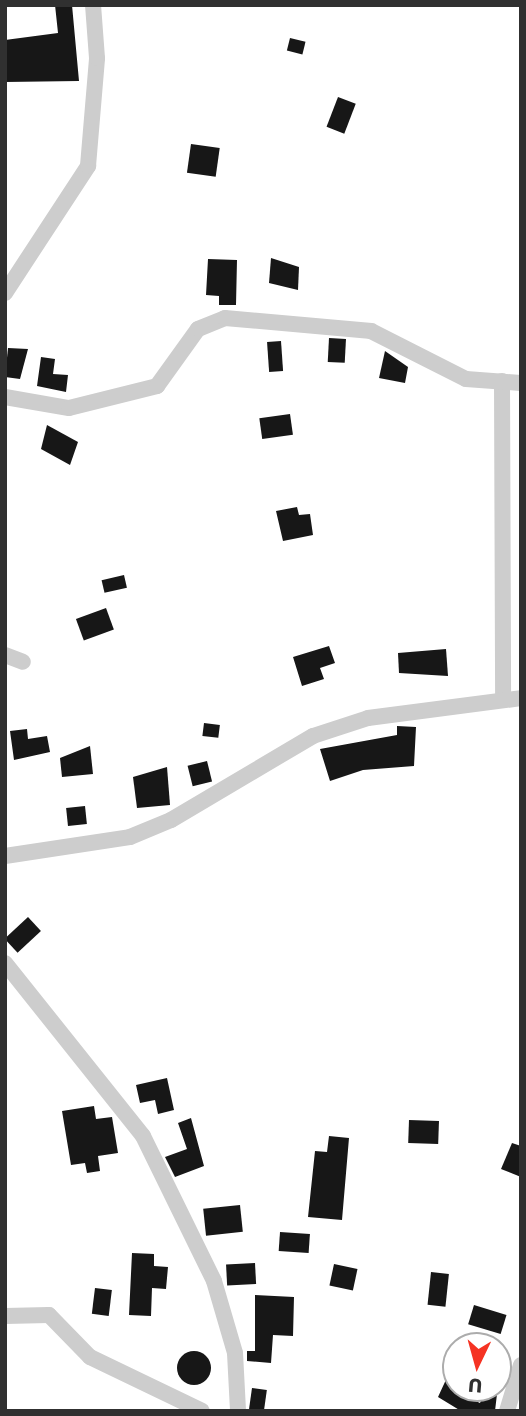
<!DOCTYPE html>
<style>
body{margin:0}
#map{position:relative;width:526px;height:1416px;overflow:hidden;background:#fff;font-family:"Golos Text",sans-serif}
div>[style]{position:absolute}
.building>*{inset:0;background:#171717;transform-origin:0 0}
.round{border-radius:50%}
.minor>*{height:16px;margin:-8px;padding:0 8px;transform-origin:8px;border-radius:8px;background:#cdcdcd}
span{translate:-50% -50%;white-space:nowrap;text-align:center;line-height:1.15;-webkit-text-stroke:7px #fff;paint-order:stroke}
.frame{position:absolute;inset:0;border:7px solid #303030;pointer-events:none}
.north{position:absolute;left:442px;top:1332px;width:70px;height:70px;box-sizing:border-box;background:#fff;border:2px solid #acacac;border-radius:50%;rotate:185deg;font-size:19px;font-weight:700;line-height:28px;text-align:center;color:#303030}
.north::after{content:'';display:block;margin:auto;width:24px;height:32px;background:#f53323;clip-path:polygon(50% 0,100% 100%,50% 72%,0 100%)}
</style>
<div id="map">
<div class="building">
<div style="clip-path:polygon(55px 5px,72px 5px,79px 81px,5px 82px,5px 40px,58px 33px)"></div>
<div style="left:290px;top:38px;width:16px;height:13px;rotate:14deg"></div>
<div style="left:338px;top:97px;width:19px;height:32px;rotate:21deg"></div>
<div style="left:191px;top:144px;width:29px;height:29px;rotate:8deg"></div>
<div style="clip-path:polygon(271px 258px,299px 267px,298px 290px,269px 283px)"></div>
<div style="clip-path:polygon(208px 259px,237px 260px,236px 305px,219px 305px,219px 296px,206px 295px)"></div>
<div style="left:329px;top:338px;width:17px;height:24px;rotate:3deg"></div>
<div style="left:281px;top:341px;width:30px;height:14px;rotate:86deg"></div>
<div style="clip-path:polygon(8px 348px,28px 349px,20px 379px,5px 377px)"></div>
<div style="clip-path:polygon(385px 351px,408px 367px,405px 383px,379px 378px)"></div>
<div style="clip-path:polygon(41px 357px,55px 359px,53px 374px,68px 375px,66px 392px,37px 386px)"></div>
<div style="left:290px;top:414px;width:21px;height:31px;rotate:82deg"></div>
<div style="clip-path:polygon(47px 425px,78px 442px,70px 465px,41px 449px)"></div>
<div style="clip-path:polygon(297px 507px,299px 515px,310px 514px,313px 535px,283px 541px,276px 511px)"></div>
<div style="left:124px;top:575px;width:13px;height:23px;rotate:77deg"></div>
<div style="left:106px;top:608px;width:23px;height:32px;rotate:70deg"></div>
<div style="clip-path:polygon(329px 646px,335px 663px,320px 668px,324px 679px,302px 686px,293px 657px)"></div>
<div style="clip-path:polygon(446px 649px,448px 676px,399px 673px,398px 653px)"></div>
<div style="left:204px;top:723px;width:16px;height:13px;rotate:7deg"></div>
<div style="clip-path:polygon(397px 726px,416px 727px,414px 766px,363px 770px,330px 781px,320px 749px,397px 735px)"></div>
<div style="clip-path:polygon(27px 729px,28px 739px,47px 736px,50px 752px,14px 760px,10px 731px)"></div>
<div style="clip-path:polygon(90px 746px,93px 774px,62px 777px,60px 758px)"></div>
<div style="left:207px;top:761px;width:21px;height:20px;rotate:76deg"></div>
<div style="clip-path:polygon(167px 767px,170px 805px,137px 808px,133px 777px)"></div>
<div style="left:85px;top:806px;width:18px;height:19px;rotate:84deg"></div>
<div style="left:28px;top:917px;width:19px;height:32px;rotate:47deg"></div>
<div style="clip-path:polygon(167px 1078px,174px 1110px,158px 1114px,155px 1100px,140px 1103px,136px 1085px)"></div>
<div style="clip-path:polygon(94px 1106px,96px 1119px,112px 1117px,118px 1153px,98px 1156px,100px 1171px,87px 1173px,85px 1163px,71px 1165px,62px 1111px)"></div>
<div style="clip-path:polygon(191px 1118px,204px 1166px,175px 1177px,165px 1157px,187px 1149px,178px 1123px)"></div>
<div style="left:409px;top:1120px;width:30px;height:23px;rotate:2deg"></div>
<div style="clip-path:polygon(329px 1136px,349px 1138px,342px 1220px,308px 1217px,315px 1151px,327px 1152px)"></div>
<div style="clip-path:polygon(512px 1143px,521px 1146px,521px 1177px,501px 1169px)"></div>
<div style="left:240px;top:1205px;width:27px;height:37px;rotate:84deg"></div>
<div style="left:280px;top:1232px;width:30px;height:19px;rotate:4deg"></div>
<div style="clip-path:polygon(132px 1253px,154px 1254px,154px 1266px,168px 1267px,166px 1289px,152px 1288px,151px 1316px,129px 1315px)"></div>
<div style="left:255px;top:1263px;width:21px;height:29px;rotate:87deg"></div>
<div style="left:334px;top:1264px;width:24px;height:22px;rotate:12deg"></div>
<div style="left:431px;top:1272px;width:18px;height:33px;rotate:6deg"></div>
<div style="left:95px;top:1288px;width:17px;height:26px;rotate:7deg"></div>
<div style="clip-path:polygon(255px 1295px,294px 1297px,293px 1336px,273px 1335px,271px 1363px,247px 1361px,247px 1351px,255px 1351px)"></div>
<div style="left:474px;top:1305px;width:34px;height:20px;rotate:17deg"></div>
<div class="round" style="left:177px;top:1351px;width:34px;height:34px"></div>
<div style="clip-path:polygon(456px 1358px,458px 1393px,480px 1403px,486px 1389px,497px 1394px,495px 1411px,461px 1411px,438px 1397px)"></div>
<div style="left:252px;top:1388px;width:15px;height:23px;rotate:8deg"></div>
</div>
<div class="minor">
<div style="left:5px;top:293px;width:152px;rotate:-56.8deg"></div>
<div style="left:88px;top:166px;width:108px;rotate:-85.2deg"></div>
<div style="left:97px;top:58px;width:53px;rotate:-94.3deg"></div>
<div style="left:502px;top:381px;width:319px;rotate:89.8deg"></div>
<div style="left:5px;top:397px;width:65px;rotate:9.8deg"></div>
<div style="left:69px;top:408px;width:91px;rotate:-14deg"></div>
<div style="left:157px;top:386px;width:70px;rotate:-54.3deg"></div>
<div style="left:198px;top:329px;width:29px;rotate:-22deg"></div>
<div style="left:225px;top:318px;width:147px;rotate:5.1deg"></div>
<div style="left:371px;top:331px;width:106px;rotate:26.8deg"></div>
<div style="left:466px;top:379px;width:55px;rotate:4.2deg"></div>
<div style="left:5px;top:655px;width:19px;rotate:21deg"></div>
<div style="left:5px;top:856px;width:126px;rotate:-8.6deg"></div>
<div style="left:130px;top:837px;width:44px;rotate:-22.5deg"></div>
<div style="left:171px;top:820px;width:165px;rotate:-30.6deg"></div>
<div style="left:313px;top:736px;width:58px;rotate:-18.1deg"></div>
<div style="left:368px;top:718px;width:154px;rotate:-7.4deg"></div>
<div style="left:5px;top:963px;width:221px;rotate:51.4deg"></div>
<div style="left:143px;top:1136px;width:161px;rotate:63.9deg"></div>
<div style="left:214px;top:1281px;width:75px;rotate:73.7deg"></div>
<div style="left:235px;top:1353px;width:58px;rotate:87deg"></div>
<div style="left:5px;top:1316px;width:44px;rotate:-1.3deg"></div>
<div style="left:49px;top:1315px;width:59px;rotate:45.7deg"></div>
<div style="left:90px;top:1357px;width:124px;rotate:25.7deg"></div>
<div style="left:507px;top:1411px;width:48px;rotate:-73.1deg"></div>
</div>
<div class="frame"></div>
<div class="north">U</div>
</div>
